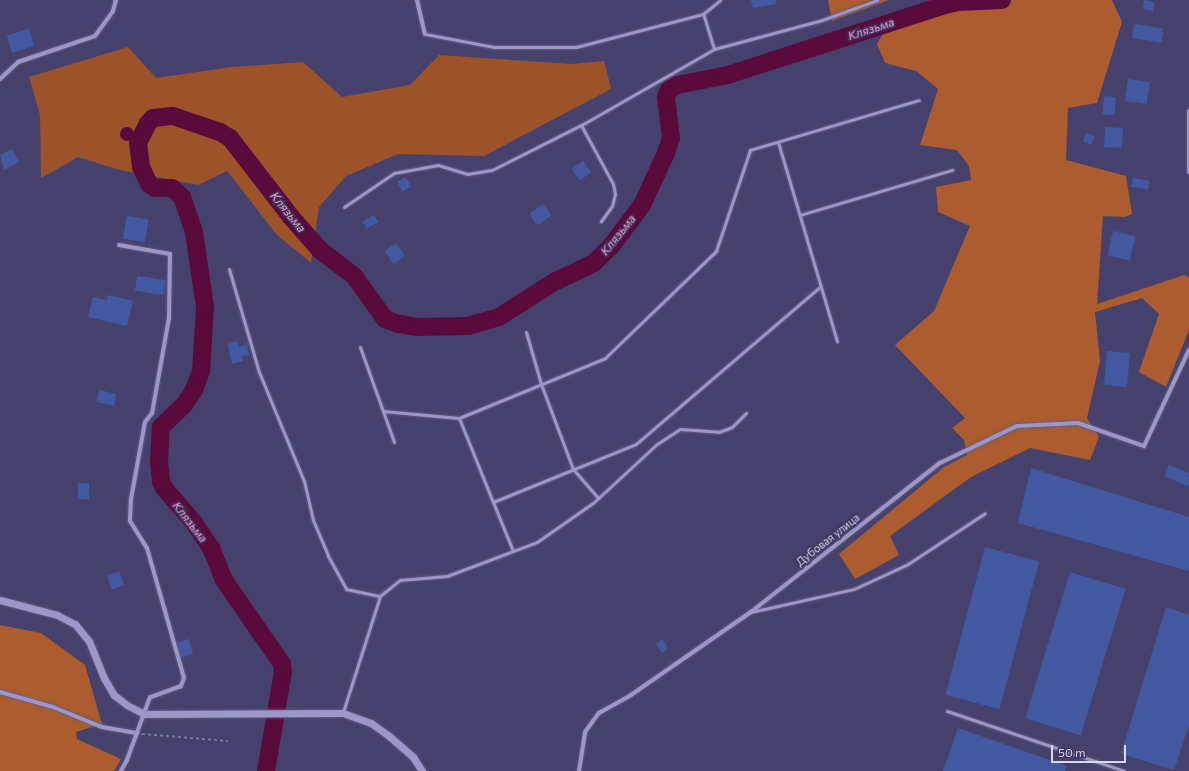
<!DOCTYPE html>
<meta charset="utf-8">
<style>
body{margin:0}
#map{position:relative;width:1189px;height:771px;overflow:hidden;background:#46416c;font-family:Commissioner,sans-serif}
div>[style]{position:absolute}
.green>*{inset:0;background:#9c5329}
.forest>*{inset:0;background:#ac5c2e}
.water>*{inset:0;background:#590a3b}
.round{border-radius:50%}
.river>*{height:18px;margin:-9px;padding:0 9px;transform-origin:9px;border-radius:9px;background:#590a3b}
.building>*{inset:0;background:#4259a1;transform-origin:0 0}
.path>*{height:2px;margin-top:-1px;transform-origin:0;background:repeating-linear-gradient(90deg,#7c789d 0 3px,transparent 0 6px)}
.roads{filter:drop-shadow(0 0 1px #615c80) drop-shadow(0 0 1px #615c80)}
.service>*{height:3px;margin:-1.5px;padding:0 1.5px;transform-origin:1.5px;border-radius:1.5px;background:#9c97c8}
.minor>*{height:4px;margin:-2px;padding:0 2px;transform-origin:2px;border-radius:2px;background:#9c97c8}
.tertiary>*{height:7px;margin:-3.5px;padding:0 3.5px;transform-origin:3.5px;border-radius:3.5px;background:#9c97c8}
span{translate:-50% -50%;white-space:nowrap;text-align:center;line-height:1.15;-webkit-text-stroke:3px #3c3660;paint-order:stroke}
.street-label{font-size:11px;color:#d9d8f2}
.water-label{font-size:12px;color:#f99fcc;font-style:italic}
.scale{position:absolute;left:1051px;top:745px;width:75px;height:18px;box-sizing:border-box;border:2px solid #d9d8f2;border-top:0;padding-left:5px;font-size:12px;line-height:14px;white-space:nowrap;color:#d9d8f2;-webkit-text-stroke:3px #3c3660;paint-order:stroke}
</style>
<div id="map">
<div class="green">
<div style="clip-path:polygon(128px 47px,156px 78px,232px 67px,303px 62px,342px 97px,410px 85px,439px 55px,571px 64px,604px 61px,611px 89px,484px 156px,398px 154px,346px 176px,319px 207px,311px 263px,277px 235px,227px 171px,198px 185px,116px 169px,78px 157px,41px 178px,40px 115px,29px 77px)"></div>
</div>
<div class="forest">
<div style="clip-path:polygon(828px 0,889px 0,832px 21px)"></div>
<div style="clip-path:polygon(942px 0,1112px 0,1122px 22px,1097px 103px,1068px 108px,1066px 160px,1126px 176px,1132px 214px,1125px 217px,1103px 216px,1097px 304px,1184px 275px,1189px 277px,1189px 330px,1166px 387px,1139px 372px,1159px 314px,1142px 298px,1095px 312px,1100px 361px,1087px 418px,1099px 437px,1090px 460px,1030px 448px,971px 477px,890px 536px,899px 555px,855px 579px,839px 554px,944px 467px,967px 455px,964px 440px,952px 428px,965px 418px,895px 345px,934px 311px,970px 226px,938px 212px,936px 187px,971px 180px,969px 166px,957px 150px,920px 145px,938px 89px,916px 71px,885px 63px,877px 44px,896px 12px)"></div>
<div style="clip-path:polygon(0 625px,41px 633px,85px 665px,102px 724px,76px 732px,77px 739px,121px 759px,114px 771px,0 771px)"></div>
</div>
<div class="water">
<div class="round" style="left:120px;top:127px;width:14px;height:14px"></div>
</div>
<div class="river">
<div style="left:266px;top:771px;width:100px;rotate:-80.3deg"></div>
<div style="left:283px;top:672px;width:8px;rotate:-97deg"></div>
<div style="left:282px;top:664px;width:102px;rotate:-124.6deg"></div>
<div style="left:224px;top:580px;width:35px;rotate:-112deg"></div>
<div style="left:211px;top:548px;width:29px;rotate:-124deg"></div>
<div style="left:195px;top:524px;width:48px;rotate:-130.7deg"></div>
<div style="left:164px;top:488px;width:8px;rotate:-113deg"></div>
<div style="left:161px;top:481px;width:20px;rotate:-96deg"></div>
<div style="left:159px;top:461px;width:34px;rotate:-87deg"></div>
<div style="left:161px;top:427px;width:32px;rotate:-44deg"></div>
<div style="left:184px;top:405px;width:18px;rotate:-56deg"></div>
<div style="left:194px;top:390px;width:20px;rotate:-70deg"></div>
<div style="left:201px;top:371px;width:64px;rotate:-86.4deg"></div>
<div style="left:205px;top:307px;width:76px;rotate:-98.3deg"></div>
<div style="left:194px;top:232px;width:37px;rotate:-109deg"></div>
<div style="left:182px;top:197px;width:13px;rotate:-138deg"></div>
<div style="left:172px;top:188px;width:17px;rotate:180deg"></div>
<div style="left:155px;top:188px;width:7px;rotate:-146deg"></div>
<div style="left:149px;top:184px;width:19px;rotate:-115deg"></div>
<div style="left:141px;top:167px;width:24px;rotate:-97deg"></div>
<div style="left:138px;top:143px;width:22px;rotate:-63deg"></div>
<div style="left:148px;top:123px;width:7px;rotate:-45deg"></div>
<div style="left:153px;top:118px;width:20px;rotate:-6deg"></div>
<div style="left:173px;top:116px;width:50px;rotate:18.8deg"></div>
<div style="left:220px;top:132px;width:12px;rotate:31deg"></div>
<div style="left:230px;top:138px;width:100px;rotate:52.3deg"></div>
<div style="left:291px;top:217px;width:44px;rotate:48.7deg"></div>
<div style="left:320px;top:250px;width:43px;rotate:37.4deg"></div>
<div style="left:354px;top:276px;width:53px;rotate:54.2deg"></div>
<div style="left:385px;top:319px;width:15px;rotate:20deg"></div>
<div style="left:399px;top:324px;width:18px;rotate:9deg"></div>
<div style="left:417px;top:327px;width:51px;rotate:-1.1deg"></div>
<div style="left:468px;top:326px;width:32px;rotate:-16deg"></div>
<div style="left:499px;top:317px;width:65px;rotate:-32.5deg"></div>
<div style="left:554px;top:282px;width:44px;rotate:-25.4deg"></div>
<div style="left:594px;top:263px;width:25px;rotate:-45deg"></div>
<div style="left:612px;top:245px;width:50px;rotate:-53.1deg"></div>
<div style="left:642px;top:205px;width:57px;rotate:-65.2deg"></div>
<div style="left:666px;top:153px;width:16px;rotate:-72deg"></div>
<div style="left:671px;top:138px;width:41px;rotate:-97deg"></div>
<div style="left:666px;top:97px;width:8px;rotate:-67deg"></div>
<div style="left:669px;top:90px;width:9px;rotate:-32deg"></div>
<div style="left:677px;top:85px;width:52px;rotate:-11.1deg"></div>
<div style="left:728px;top:75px;width:225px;rotate:-17.9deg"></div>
<div style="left:942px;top:6px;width:16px;rotate:-14deg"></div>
<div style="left:958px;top:2px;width:44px;rotate:-2.6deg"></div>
</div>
<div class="building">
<div style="clip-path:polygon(751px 0,776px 0,776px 4px,753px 8px)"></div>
<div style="clip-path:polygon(1144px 0,1154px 2px,1153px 11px,1143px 9px)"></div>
<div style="left:1134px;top:24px;width:30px;height:14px;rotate:9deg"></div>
<div style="left:29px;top:29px;width:18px;height:23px;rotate:74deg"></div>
<div style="left:1128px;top:79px;width:22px;height:22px;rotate:8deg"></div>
<div style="left:1104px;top:96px;width:12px;height:18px;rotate:5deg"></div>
<div style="left:1105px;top:127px;width:18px;height:20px;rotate:3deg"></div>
<div style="left:1086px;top:133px;width:9px;height:9px;rotate:21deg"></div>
<div style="clip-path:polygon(12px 149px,19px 162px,4px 170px,0 155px)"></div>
<div style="left:583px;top:161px;width:14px;height:14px;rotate:54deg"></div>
<div style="left:406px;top:177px;width:11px;height:10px;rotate:63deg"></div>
<div style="clip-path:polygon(1133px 178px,1149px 181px,1148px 189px,1131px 187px)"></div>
<div style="left:543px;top:204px;width:14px;height:17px;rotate:54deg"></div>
<div style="left:374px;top:215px;width:8px;height:13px;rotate:60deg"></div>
<div style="left:127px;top:216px;width:22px;height:23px;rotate:10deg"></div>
<div style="left:1113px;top:231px;width:23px;height:25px;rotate:13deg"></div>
<div style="left:396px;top:243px;width:16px;height:14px;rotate:55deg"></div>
<div style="left:137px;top:276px;width:29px;height:15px;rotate:8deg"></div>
<div style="clip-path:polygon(108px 295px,133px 301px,127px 326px,88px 317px,93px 297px,107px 300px)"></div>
<div style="clip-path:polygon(238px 341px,239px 347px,247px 345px,249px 355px,242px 356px,243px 361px,232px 364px,228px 344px)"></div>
<div style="left:1107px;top:351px;width:23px;height:34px;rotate:5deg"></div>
<div style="left:99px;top:390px;width:18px;height:12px;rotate:13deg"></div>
<div style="clip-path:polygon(1169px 465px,1189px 473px,1189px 487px,1165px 476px)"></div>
<div style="clip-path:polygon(1031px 468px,1189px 517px,1189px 571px,1018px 523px)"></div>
<div style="left:78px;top:483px;width:11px;height:16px"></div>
<div style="left:985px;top:547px;width:56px;height:153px;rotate:15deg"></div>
<div style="left:119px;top:571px;width:15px;height:13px;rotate:70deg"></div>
<div style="left:1070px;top:572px;width:58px;height:153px;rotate:17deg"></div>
<div style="clip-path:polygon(1166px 607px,1189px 615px,1189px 725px,1174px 770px,1121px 754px)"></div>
<div style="left:189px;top:639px;width:16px;height:13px;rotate:75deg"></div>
<div style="clip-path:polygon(662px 639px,668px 648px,662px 653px,656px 644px)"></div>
<div style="clip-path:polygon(958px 728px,1067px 766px,1065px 771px,943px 771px)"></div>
</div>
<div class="path">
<div style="left:142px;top:734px;width:86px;rotate:4.7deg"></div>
</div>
<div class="roads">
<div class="service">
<div style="left:703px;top:14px;width:22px;rotate:-39deg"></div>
<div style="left:714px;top:49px;width:112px;rotate:-15deg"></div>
<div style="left:822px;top:20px;width:59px;rotate:-20deg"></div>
<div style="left:581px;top:125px;width:67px;rotate:61.5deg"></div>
<div style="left:613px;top:184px;width:10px;rotate:79deg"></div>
<div style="left:615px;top:194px;width:12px;rotate:104deg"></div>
<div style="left:612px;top:206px;width:19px;rotate:126deg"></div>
<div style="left:778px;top:142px;width:208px;rotate:73.5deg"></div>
<div style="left:344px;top:207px;width:60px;rotate:-34.2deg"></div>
<div style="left:394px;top:173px;width:45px;rotate:-10.3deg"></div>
<div style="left:438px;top:165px;width:30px;rotate:17deg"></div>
<div style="left:467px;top:174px;width:25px;rotate:-9deg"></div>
<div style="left:492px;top:170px;width:104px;rotate:-26.8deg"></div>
<div style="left:585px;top:123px;width:149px;rotate:-29.8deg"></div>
<div style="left:714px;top:49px;width:37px;rotate:-107deg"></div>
<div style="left:703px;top:14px;width:131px;rotate:165.4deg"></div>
<div style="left:576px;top:47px;width:82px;rotate:180deg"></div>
<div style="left:494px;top:47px;width:70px;rotate:-169.3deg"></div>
<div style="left:800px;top:215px;width:159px;rotate:-16.5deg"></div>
<div style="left:229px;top:269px;width:107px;rotate:73.8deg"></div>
<div style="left:259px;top:372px;width:118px;rotate:67.6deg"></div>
<div style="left:304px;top:481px;width:40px;rotate:77deg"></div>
<div style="left:313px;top:520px;width:39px;rotate:67deg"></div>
<div style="left:328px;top:556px;width:38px;rotate:61deg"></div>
<div style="left:346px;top:589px;width:35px;rotate:12deg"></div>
<div style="left:526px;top:332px;width:54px;rotate:73.9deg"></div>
<div style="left:541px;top:384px;width:91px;rotate:69.4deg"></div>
<div style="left:573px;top:469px;width:38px;rotate:49deg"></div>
<div style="left:360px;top:347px;width:101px;rotate:70.3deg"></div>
<div style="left:383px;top:411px;width:76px;rotate:5.3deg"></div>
<div style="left:459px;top:418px;width:158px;rotate:-22.3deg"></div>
<div style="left:605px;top:358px;width:154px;rotate:-43.9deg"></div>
<div style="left:716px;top:251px;width:107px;rotate:-71.4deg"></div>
<div style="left:750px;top:150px;width:176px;rotate:-16.5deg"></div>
<div style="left:459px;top:418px;width:91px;rotate:68deg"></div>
<div style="left:493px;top:502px;width:154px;rotate:-22.1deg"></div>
<div style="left:636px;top:444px;width:243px;rotate:-40.5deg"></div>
<div style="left:493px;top:502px;width:53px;rotate:67.8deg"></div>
<div style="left:751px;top:612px;width:106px;rotate:-12.6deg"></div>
<div style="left:854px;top:589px;width:60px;rotate:-24.8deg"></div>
<div style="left:908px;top:564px;width:92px;rotate:-33.5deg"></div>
<div style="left:947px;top:711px;width:187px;rotate:18.7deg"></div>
<div style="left:343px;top:712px;width:122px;rotate:-72.3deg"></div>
<div style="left:380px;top:596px;width:26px;rotate:-39deg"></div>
<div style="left:400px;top:580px;width:47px;rotate:-4.9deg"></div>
<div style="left:447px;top:576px;width:96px;rotate:-20.7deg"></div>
<div style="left:537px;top:542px;width:68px;rotate:-34.9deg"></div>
<div style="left:593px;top:503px;width:87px;rotate:-42.7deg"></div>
<div style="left:657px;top:444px;width:27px;rotate:-33deg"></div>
<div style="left:680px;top:429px;width:39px;rotate:4deg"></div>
<div style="left:719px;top:432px;width:14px;rotate:-21deg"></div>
<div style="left:732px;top:427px;width:20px;rotate:-45deg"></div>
</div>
<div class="minor">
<div style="left:417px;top:0;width:35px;rotate:77deg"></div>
<div style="left:0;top:79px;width:25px;rotate:-43deg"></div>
<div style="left:18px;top:62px;width:81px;rotate:-18.7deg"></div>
<div style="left:95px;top:36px;width:31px;rotate:-54deg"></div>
<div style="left:113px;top:11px;width:11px;rotate:-75deg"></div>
<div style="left:1189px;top:111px;width:61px;rotate:90deg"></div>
<div style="left:119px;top:245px;width:52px;rotate:10deg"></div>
<div style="left:170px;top:254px;width:64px;rotate:90.9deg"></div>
<div style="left:169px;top:318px;width:97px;rotate:100.1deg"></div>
<div style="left:152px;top:413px;width:11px;rotate:128deg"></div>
<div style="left:145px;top:422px;width:78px;rotate:100.3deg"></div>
<div style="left:131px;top:499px;width:22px;rotate:93deg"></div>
<div style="left:130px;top:521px;width:32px;rotate:58deg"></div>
<div style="left:147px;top:548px;width:135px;rotate:74.1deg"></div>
<div style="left:184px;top:678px;width:9px;rotate:111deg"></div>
<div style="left:181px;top:686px;width:33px;rotate:160deg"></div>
<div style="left:150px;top:697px;width:67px;rotate:110.1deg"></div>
<div style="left:127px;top:760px;width:13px;rotate:119deg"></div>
<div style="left:0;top:692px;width:55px;rotate:15.8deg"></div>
<div style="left:53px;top:707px;width:53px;rotate:22.2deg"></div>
<div style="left:102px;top:727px;width:36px;rotate:10deg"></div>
<div style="left:579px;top:771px;width:39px;rotate:-81deg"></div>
<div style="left:585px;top:732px;width:24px;rotate:-54deg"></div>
<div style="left:599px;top:713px;width:37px;rotate:-29deg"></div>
<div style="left:631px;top:695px;width:146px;rotate:-34.7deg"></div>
<div style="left:751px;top:612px;width:241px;rotate:-38.3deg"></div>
<div style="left:940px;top:463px;width:85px;rotate:-25.7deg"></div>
<div style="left:1017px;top:426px;width:61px;rotate:-2.8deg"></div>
<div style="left:1078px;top:423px;width:70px;rotate:19.2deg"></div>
<div style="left:1144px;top:446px;width:106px;rotate:-64.9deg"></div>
</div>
<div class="tertiary">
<div style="left:0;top:600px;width:59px;rotate:14.7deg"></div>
<div style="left:57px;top:615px;width:20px;rotate:27deg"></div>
<div style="left:75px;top:624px;width:22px;rotate:51deg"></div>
<div style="left:89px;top:641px;width:40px;rotate:68deg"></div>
<div style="left:104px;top:678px;width:20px;rotate:60deg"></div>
<div style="left:114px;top:695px;width:16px;rotate:38deg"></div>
<div style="left:127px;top:705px;width:19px;rotate:28deg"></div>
<div style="left:144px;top:714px;width:199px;rotate:-0.3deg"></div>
<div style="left:343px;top:713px;width:30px;rotate:20deg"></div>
<div style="left:371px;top:723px;width:22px;rotate:36deg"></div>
<div style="left:389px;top:736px;width:32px;rotate:41deg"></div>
<div style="left:413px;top:757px;width:17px;rotate:57deg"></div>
</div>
</div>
<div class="street-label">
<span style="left:828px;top:540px;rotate:-38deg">Дубовая улица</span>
</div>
<div class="water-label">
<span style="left:871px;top:29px;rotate:-18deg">Клязьма</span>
<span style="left:288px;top:212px;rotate:51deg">Клязьма</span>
<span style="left:618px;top:235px;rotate:-51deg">Клязьма</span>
<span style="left:190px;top:522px;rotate:52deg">Клязьма</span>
</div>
<div class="scale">50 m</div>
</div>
